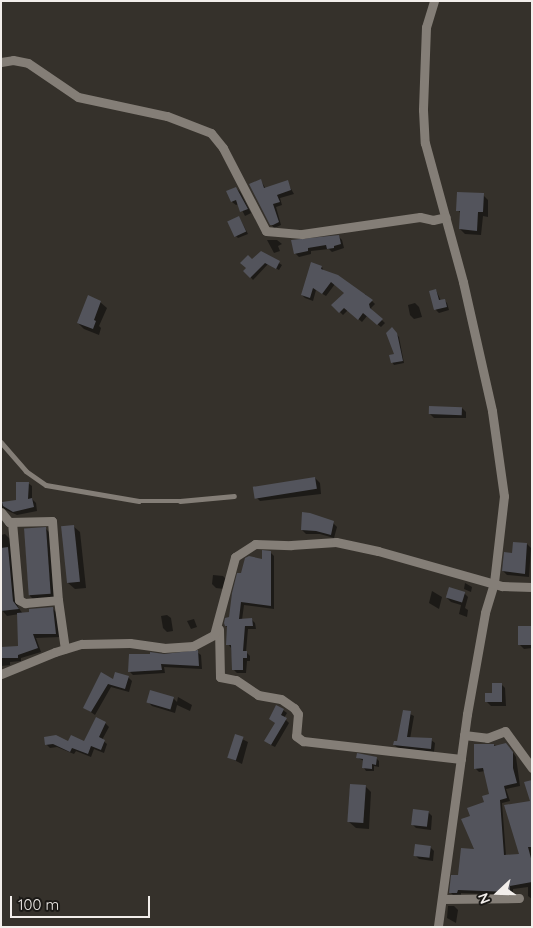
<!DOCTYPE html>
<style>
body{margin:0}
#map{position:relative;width:533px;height:928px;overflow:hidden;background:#35312b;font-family:Quicksand,sans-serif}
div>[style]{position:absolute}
.shadow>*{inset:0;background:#0007}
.building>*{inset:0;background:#53545c;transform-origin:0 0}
.service>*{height:4.5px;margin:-2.25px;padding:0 2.25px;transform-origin:2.25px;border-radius:2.25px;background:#847e77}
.minor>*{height:9px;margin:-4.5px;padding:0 4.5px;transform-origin:4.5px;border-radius:4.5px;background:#847e77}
span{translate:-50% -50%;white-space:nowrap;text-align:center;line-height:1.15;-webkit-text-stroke:4px #1b1916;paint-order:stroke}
.frame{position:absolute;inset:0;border:2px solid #f2eeeb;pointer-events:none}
.north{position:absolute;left:473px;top:868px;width:50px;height:50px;-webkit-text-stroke:4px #1b1916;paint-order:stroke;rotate:249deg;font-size:14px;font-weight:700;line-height:20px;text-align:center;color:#f2eeeb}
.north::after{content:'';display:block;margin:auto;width:18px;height:22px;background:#f2eeeb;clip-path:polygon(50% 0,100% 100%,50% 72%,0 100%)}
.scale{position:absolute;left:10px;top:896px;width:140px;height:22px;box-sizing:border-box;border:2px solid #f2eeeb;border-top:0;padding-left:6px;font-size:15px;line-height:18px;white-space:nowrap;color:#f2eeeb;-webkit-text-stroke:4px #1b1916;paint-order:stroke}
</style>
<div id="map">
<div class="shadow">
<div style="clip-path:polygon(261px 181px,266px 189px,287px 182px,294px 194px,280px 198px,282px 205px,276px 207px,281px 225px,274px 228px,271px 224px)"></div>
<div style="clip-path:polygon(236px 188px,240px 192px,251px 213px,245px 216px,239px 204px,236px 205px,232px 202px)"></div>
<div style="clip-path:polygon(483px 195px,488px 200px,488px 217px,483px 216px,481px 235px,465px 234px,460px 229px,461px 214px,458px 210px)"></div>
<div style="clip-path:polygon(239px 217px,248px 234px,238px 238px,235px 235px)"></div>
<div style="clip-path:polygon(338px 236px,342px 240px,344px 248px,332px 252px,329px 249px,311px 251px,311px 254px,299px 257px,295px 253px)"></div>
<div style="clip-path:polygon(267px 240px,277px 240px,282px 244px,278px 246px,280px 251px,274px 253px)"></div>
<div style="clip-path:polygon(261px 252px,282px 265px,279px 270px,268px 264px,253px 280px,245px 271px)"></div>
<div style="clip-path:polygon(312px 264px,322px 267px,324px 272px,363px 296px,365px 294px,375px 304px,371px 308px,372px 311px,385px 323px,381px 327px,367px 316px,362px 322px,348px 310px,343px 315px,333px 305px,346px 293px,335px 284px,326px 296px,316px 290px,313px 301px,305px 298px,302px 295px)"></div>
<div style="clip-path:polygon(436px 290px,441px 301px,444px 300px,447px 303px,449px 310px,439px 313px,436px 310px)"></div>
<div style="clip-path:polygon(100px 302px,107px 308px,99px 326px,101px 328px,99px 335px,84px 329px,78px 323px)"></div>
<div style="clip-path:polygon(415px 303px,419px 307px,422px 317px,414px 319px,410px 315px,408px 305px)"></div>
<div style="clip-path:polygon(392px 329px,399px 337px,404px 363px,394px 365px,392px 362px,396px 355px)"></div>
<div style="clip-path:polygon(462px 408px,466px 412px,466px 418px,434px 418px,430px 414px)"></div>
<div style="clip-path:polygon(315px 478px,320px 483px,321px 494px,260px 501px,255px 496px)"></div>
<div style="clip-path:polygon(28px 483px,32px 486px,32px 499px,36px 503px,37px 511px,17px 515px,4px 509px,1px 511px,1px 503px,17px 501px)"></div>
<div style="clip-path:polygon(333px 523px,337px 527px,334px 538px,320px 534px,306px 534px,302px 530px)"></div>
<div style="clip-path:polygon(73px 526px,80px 532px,86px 588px,75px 589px,68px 583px)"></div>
<div style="clip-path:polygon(25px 529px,46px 529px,52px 535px,57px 600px,36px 602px,30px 596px)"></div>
<div style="clip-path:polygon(5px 534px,11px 540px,18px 607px,23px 614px,52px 608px,56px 612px,60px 637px,36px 638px,41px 652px,21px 658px,21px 661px,10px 662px,10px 665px,1px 666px,1px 648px,19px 648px,19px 614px,7px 616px,1px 609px,1px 535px)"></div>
<div style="clip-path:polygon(527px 544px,531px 548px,529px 577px,507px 575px,503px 571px,513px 555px)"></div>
<div style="clip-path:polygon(270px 552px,274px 556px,274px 609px,244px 605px,242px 620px,252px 620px,255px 623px,256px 629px,248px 629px,246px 652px,250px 656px,250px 661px,247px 661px,246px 673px,237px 673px,234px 670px,231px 648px,228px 644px,229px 629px,226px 626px,230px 619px,242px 575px,263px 561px)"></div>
<div style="clip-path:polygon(213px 575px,223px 576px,227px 580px,224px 589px,216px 588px,212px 584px)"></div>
<div style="clip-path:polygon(465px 583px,472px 587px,471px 592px,464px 589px)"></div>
<div style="clip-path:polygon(432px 591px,442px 597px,439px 609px,429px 603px)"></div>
<div style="clip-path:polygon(464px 593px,468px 597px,465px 608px,468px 610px,467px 617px,459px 614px,461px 605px,451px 602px,447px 598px)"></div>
<div style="clip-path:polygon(167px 615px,171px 618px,173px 631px,167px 632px,163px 628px,161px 616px)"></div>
<div style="clip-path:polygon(194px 619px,197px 627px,191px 629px,187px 621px)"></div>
<div style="clip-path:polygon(532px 627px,532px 648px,524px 649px,520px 645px)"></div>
<div style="clip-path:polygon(197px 652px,201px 655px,202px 669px,164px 667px,165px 673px,133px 675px,130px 672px,151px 656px)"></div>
<div style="clip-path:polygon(102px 674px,113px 681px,128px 677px,132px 681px,129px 692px,111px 687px,95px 715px,85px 708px)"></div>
<div style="clip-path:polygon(501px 684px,505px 688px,506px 706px,491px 706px,487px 702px)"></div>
<div style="clip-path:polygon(178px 697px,192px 705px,190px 711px,177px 705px,175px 713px,152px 706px,148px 702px,173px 698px,177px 702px)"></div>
<div style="clip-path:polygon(283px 710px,287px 713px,284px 718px,289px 723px,275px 747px,269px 744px,276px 723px,270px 719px)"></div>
<div style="clip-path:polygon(404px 711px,414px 716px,410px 739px,431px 740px,435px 743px,434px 752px,398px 748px,394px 745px,398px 743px)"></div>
<div style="clip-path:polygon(105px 723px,109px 727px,102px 740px,107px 744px,104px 753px,94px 749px,91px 757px,76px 751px,74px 754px,57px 747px,50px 748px,46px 744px,84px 743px)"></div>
<div style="clip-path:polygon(236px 736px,248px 742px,242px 764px,230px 758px)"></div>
<div style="clip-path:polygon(493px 745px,510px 748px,516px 757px,520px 786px,506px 789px,510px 801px,502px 803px,506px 856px,521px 855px,531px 802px,532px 782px,532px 899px,528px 896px,528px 887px,513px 889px,513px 895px,461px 893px,461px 895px,454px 896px,450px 892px,476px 850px,472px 817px,490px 795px,485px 771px,479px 772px,475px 768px)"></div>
<div style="clip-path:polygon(358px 758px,376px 758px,379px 761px,379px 767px,374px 766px,374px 771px,366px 771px,364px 768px,364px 761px)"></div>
<div style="clip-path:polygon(365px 786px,371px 792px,369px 829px,356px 828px,349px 822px)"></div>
<div style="clip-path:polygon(428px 812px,432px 816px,431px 830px,416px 828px,412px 824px)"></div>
<div style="clip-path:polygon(430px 847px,434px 851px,433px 861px,419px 859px,415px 855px)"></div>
<div style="clip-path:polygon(448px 906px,454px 906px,458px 910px,456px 923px,447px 918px)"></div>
</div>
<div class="building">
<div style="clip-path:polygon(261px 179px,264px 188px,288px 180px,291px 190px,277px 195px,280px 202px,273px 204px,279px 222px,273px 225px,270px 225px,249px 184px)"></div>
<div style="clip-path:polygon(236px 187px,248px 209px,240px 212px,236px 200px,231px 202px,226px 191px)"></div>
<div style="clip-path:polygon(457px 192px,484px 193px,483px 212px,478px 212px,477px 231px,459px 229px,460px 211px,456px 211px)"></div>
<div style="left:239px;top:216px;width:17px;height:13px;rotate:65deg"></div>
<div style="clip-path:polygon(339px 235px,341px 244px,334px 246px,334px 248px,327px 249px,326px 245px,308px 248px,308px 251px,294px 254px,291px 240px)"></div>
<div style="clip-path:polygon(261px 251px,280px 261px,276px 269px,265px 263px,250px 278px,243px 271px,246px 268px,240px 263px,248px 255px,252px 259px)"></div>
<div style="clip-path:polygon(311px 262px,322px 266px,321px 269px,338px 275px,373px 300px,369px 304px,370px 308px,383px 319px,377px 325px,363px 313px,358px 320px,344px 308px,339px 313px,331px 305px,344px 293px,331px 282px,322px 294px,313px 288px,310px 298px,301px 295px)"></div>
<div style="clip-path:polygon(436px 289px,439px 300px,445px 299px,447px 307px,434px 310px,429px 291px)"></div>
<div style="clip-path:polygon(88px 295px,101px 301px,94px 320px,96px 321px,93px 329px,77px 323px)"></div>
<div style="clip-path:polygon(392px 327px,397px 333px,403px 361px,391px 363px,389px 355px,394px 354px,386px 333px)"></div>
<div style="left:429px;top:406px;width:33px;height:8px;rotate:2deg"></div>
<div style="left:315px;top:477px;width:12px;height:63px;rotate:81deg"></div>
<div style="clip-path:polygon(16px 482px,29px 482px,28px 499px,32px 498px,34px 507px,13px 512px,3px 506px,2px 502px,16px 500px)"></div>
<div style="clip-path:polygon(302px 512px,310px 513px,334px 521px,331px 535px,316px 531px,301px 530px)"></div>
<div style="left:74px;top:525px;width:57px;height:13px;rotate:84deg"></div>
<div style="left:46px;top:527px;width:67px;height:22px;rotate:86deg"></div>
<div style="clip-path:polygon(513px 542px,527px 543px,525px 574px,502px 571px,504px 552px,512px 553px)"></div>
<div style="clip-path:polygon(8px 547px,13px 601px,19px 609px,1px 611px,1px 548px)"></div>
<div style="clip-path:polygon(262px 550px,271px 551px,271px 606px,241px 602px,239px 619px,252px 618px,253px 626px,245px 626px,243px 651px,247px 651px,247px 658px,243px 658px,243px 670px,232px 670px,231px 645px,226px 645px,227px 626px,225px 626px,224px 623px,225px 618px,229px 617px,232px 593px,237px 573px,241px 573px,245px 558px,249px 556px,262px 559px)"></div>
<div style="left:449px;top:587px;width:17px;height:11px;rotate:17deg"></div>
<div style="clip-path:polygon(53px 607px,56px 634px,33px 634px,38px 648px,18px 655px,18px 658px,1px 658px,1px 647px,18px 646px,17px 613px,29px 612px,29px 609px)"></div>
<div style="left:532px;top:626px;width:19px;height:14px;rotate:90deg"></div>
<div style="clip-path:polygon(198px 650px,199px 666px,161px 664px,162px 670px,128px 672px,129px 654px,150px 654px,150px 652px,164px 654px)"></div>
<div style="clip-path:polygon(101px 672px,113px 679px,115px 672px,129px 676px,125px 689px,108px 684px,91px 712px,83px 708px)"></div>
<div style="clip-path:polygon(492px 683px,502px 683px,502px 702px,485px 702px,485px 693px,492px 693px)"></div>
<div style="left:150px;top:690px;width:25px;height:13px;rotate:16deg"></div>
<div style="clip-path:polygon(276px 705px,284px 709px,281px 715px,287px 718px,271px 745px,264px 741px,275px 723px,269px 719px)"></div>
<div style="clip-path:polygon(403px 710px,411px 711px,407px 737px,432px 738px,431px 749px,393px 745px,394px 741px,397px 741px)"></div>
<div style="clip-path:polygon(96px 717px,106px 722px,99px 737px,105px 740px,101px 750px,91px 746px,88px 754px,72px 748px,70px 752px,53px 744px,45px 745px,44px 737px,56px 735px,68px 741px,71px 735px,84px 741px)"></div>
<div style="left:235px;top:734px;width:9px;height:25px;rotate:18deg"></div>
<div style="clip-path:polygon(506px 743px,513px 752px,513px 768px,517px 783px,504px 786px,507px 798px,500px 800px,504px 855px,519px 854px,504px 805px,530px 801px,524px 782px,532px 780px,532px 847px,528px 847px,532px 862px,532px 882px,510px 886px,510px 892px,458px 890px,457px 893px,449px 893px,451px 875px,458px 875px,461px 848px,474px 849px,461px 819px,470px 816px,467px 808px,484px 802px,482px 796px,489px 794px,483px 768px,474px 769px,474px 744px,494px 744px,494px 746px)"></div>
<div style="clip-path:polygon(357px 753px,377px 757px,376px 765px,372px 764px,372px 769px,362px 768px,363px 759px,356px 758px)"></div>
<div style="left:350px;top:784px;width:16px;height:38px;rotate:4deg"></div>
<div style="left:413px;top:809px;width:16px;height:16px;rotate:7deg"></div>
<div style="left:415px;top:844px;width:16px;height:12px;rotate:7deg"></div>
</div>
<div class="service">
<div style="left:1px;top:442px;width:38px;rotate:49deg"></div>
<div style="left:26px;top:471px;width:24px;rotate:35deg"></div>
<div style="left:46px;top:485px;width:94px;rotate:9.8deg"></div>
<div style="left:139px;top:501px;width:41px"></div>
<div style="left:180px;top:501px;width:54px;rotate:-5.3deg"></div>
</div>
<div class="minor">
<div style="left:434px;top:1px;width:27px;rotate:107deg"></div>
<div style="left:426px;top:27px;width:83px;rotate:92.1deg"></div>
<div style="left:423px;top:110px;width:33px;rotate:87deg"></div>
<div style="left:425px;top:143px;width:144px;rotate:74.7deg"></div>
<div style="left:463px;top:282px;width:132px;rotate:77.3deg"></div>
<div style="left:492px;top:411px;width:86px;rotate:82deg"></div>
<div style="left:504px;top:496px;width:88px;rotate:96.6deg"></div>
<div style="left:494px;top:583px;width:31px;rotate:107deg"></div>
<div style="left:485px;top:613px;width:103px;rotate:100.1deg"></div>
<div style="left:467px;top:714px;width:215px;rotate:97.8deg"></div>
<div style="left:1px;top:62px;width:12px;rotate:-9deg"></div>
<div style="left:13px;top:60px;width:15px;rotate:11deg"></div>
<div style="left:28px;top:63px;width:60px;rotate:34.2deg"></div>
<div style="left:78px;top:97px;width:91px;rotate:12.1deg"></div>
<div style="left:167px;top:116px;width:47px;rotate:21.1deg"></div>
<div style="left:211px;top:133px;width:19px;rotate:51deg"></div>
<div style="left:223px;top:148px;width:93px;rotate:62.6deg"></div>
<div style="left:266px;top:231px;width:36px;rotate:5deg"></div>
<div style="left:302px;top:234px;width:119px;rotate:-8.2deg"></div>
<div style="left:420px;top:217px;width:13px;rotate:13deg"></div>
<div style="left:433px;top:220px;width:13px;rotate:-13deg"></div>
<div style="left:1px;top:512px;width:13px;rotate:51deg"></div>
<div style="left:9px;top:522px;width:43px;rotate:-1.3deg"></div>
<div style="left:52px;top:521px;width:79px;rotate:85.7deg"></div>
<div style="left:58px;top:600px;width:49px;rotate:81.9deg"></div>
<div style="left:12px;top:522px;width:78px;rotate:84.9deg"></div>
<div style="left:19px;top:600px;width:7px;rotate:27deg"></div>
<div style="left:25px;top:603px;width:33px;rotate:-5deg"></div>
<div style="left:219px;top:629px;width:48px;rotate:88.8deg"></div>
<div style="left:220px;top:677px;width:16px;rotate:11deg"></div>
<div style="left:236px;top:680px;width:27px;rotate:34deg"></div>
<div style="left:258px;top:695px;width:23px;rotate:10deg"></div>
<div style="left:281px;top:699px;width:16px;rotate:35deg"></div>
<div style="left:294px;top:708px;width:7px;rotate:56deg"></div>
<div style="left:298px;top:714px;width:22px;rotate:95deg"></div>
<div style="left:296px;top:736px;width:9px;rotate:36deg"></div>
<div style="left:303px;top:741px;width:159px;rotate:6.5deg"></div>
<div style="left:1px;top:674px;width:58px;rotate:-22.2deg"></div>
<div style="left:55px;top:652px;width:28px;rotate:-17deg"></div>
<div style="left:82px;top:644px;width:48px;rotate:-1.2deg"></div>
<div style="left:130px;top:643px;width:34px;rotate:8deg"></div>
<div style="left:164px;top:648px;width:29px;rotate:-4deg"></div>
<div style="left:193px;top:646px;width:24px;rotate:-28deg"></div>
<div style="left:214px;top:635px;width:81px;rotate:-74.9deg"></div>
<div style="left:235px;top:557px;width:24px;rotate:-33deg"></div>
<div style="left:255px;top:544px;width:36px;rotate:2deg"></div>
<div style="left:291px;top:545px;width:45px;rotate:-3.8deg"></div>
<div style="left:336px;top:542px;width:43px;rotate:12.1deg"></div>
<div style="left:378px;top:551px;width:129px;rotate:15.8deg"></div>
<div style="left:502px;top:586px;width:30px;rotate:2deg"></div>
<div style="left:464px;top:735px;width:23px;rotate:7deg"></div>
<div style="left:487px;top:738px;width:19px;rotate:-21deg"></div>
<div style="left:505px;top:731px;width:46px;rotate:53.9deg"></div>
<div style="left:442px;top:899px;width:77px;rotate:-0.7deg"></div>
</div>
<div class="frame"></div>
<div class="north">N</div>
<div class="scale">100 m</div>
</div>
